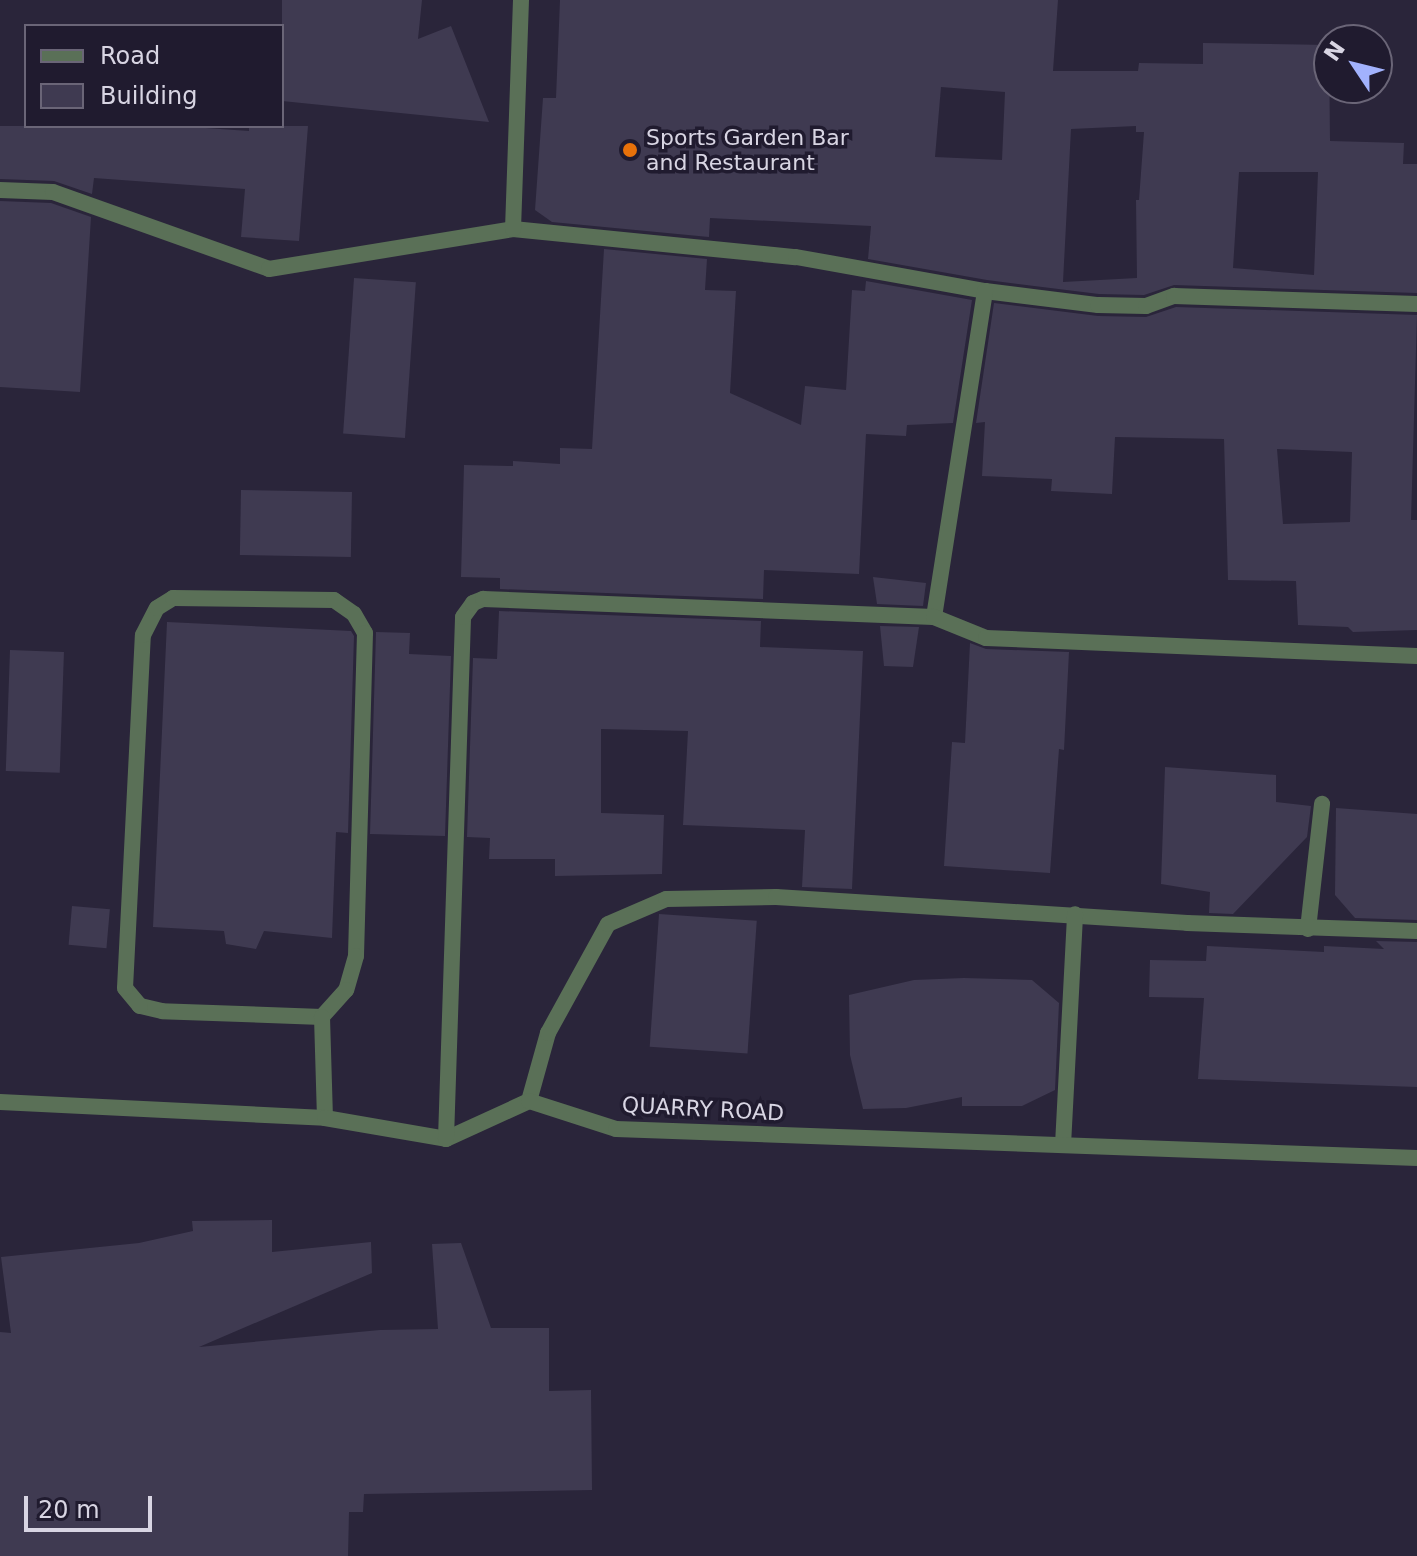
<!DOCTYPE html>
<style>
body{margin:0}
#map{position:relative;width:1417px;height:1556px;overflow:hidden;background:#2a253a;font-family:"DejaVu Sans",sans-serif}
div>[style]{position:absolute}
.building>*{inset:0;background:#3f3a51;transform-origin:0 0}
.service>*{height:16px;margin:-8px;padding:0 8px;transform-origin:8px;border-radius:8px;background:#5a7057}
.minor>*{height:16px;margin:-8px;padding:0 8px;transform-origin:8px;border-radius:8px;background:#5a7057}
.dots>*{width:22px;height:22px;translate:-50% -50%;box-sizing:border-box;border:4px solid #201b2f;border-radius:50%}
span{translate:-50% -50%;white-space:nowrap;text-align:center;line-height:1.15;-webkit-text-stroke:7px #201b2f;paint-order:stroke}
.poi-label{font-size:22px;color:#d8d5e3}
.left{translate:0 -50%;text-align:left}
.street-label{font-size:22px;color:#d8d5e3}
.legend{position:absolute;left:24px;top:24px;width:260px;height:104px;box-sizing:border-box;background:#201b2f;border:2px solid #6a6577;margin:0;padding:10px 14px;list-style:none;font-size:24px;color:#d8d5e3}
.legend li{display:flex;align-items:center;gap:16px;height:40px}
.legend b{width:40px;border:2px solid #6a6577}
.north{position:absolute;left:1313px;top:24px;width:80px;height:80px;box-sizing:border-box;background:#201b2f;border:2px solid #6a6577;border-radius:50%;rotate:305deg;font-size:22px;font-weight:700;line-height:32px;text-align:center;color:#d8d5e3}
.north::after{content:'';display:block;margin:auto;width:28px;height:36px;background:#a2b2fd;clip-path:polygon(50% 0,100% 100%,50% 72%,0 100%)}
.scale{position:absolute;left:24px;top:1496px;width:128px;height:36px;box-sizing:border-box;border:4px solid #d8d5e3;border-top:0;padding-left:10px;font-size:24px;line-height:28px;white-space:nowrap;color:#d8d5e3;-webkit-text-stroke:6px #201b2f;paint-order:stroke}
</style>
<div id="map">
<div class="building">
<div style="clip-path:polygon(282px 0,422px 0,418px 39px,451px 26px,489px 122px,282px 101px)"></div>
<div style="clip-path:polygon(evenodd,560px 0,1058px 0,1053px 71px,1138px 71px,1139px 63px,1203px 64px,1203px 43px,1329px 45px,1330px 141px,1404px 143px,1403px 164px,1417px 164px,1417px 293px,1174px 285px,1144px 295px,1099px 294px,987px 280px,868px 259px,871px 226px,710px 218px,709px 237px,552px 222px,535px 210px,543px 98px,556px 98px,560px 0,941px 87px,1005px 92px,1002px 160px,935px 157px,941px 87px,560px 0,1136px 126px,1136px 132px,1144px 132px,1139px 200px,1136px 200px,1137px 278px,1063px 282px,1071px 129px,1136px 126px,560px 0,1239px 172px,1318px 172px,1314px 275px,1233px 268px,1239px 172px)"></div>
<div style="clip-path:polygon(0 126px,177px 126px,249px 131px,249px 126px,308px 126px,299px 241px,241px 237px,245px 189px,94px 178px,92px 194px,54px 181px,0 179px)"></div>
<div style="clip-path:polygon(0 201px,51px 203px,91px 217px,80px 392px,0 387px)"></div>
<div style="clip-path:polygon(604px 249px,707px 259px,705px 290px,736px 291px,730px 393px,801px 425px,805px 386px,846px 390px,852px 290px,865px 291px,866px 281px,972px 300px,953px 423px,907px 425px,906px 436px,866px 434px,859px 574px,764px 570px,763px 599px,500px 589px,500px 578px,461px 577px,464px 465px,513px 466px,513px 461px,560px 464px,560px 448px,592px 449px)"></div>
<div style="left:354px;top:278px;width:62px;height:156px;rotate:4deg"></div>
<div style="clip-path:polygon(evenodd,994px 303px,1098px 316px,1146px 317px,1176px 307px,1417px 315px,1411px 520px,1417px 520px,1417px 630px,1353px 632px,1348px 627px,1298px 625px,1296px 581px,1228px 580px,1224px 439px,1115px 437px,1112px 494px,1051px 491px,1052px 479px,982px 476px,985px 422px,976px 423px,994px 303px,1277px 449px,1352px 452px,1350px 522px,1283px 524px,1277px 449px)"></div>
<div style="left:241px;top:490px;width:111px;height:65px;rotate:1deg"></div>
<div style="clip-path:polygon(873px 577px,926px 583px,923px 606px,877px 604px)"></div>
<div style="clip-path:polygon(499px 611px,761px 621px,760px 647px,863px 651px,852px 889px,802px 887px,805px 830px,683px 825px,688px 731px,601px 729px,601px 813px,664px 815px,662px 874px,555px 876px,555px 859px,489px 859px,490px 838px,467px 837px,473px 658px,497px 659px)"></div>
<div style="clip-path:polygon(167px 622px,351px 631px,354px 636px,348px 833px,336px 832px,332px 938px,264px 931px,256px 949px,226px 944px,224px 931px,153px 927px)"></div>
<div style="clip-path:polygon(880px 626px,919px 627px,913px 667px,884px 666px)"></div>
<div style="clip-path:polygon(376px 632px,410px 633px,409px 654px,451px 656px,445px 836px,370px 834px)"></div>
<div style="clip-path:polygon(970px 643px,986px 649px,1069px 652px,1064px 750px,1059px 749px,1050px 873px,944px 866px,952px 742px,965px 743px)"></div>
<div style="left:10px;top:650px;width:54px;height:121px;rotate:2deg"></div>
<div style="clip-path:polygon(1165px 767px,1276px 775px,1276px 802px,1311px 806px,1307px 837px,1233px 914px,1209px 913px,1210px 892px,1161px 884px)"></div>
<div style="clip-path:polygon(1336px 808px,1417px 814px,1417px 920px,1355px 918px,1335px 895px)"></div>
<div style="left:72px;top:906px;width:38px;height:39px;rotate:5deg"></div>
<div style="left:659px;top:914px;width:98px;height:133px;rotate:4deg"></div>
<div style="clip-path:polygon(1376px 941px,1417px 942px,1417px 1087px,1198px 1079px,1204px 998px,1149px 997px,1150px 960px,1206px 961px,1207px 946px,1324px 952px,1324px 946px,1384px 949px)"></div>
<div style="clip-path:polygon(964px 978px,1032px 980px,1059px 1003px,1055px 1090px,1022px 1106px,962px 1106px,962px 1097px,906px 1108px,863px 1109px,850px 1055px,849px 995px,914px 980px)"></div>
<div style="clip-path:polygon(272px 1220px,272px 1252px,371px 1242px,372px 1273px,199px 1347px,380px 1330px,438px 1329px,432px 1244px,461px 1243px,491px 1328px,549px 1328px,549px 1391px,591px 1390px,592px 1490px,364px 1494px,363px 1512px,349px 1512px,348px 1556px,0 1556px,0 1332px,11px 1333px,1px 1257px,139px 1243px,193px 1231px,192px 1221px)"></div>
</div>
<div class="service">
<div style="left:1308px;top:929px;width:126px;rotate:-83.6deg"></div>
<div style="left:322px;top:1017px;width:160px;rotate:-177.9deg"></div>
<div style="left:162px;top:1011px;width:23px;rotate:-167deg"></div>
<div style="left:140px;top:1006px;width:23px;rotate:-130deg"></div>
<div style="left:125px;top:988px;width:353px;rotate:-87.1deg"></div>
<div style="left:143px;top:635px;width:30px;rotate:-63deg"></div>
<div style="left:157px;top:608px;width:19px;rotate:-32deg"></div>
<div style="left:173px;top:598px;width:161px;rotate:0.7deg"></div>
<div style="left:334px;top:600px;width:24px;rotate:35deg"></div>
<div style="left:354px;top:614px;width:22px;rotate:60deg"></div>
<div style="left:365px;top:633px;width:323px;rotate:91.6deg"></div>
<div style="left:356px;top:956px;width:35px;rotate:106deg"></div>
<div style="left:346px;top:990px;width:36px;rotate:132deg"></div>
<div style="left:322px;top:1017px;width:101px;rotate:88.3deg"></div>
<div style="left:529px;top:1101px;width:71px;rotate:-74.4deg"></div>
<div style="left:548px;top:1033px;width:124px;rotate:-61.2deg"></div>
<div style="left:608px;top:924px;width:63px;rotate:-23.3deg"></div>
<div style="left:666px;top:899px;width:110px;rotate:-1deg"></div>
<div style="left:776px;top:897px;width:412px;rotate:3.6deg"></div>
<div style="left:1187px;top:923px;width:230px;rotate:2deg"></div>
<div style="left:1063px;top:1145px;width:231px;rotate:-87deg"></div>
</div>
<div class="minor">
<div style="left:0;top:190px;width:53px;rotate:2.2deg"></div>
<div style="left:53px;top:192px;width:229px;rotate:19.6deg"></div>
<div style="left:269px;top:269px;width:247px;rotate:-9.3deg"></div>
<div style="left:513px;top:229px;width:284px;rotate:5.7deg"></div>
<div style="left:796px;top:257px;width:192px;rotate:10.2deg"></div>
<div style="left:985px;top:291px;width:114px;rotate:7.1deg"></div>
<div style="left:1098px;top:305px;width:48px;rotate:1.2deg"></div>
<div style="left:1146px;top:306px;width:30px;rotate:-20deg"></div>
<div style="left:1174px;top:296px;width:243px;rotate:1.9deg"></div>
<div style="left:513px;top:229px;width:229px;rotate:-88deg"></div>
<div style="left:934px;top:617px;width:330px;rotate:-81.1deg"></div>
<div style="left:0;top:1102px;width:325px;rotate:2.8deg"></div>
<div style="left:325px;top:1118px;width:123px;rotate:9.8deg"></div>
<div style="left:446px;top:1139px;width:91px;rotate:-24.6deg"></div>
<div style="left:529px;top:1101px;width:91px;rotate:17.8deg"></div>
<div style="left:616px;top:1129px;width:802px;rotate:2.07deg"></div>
<div style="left:446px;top:1139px;width:522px;rotate:-88.13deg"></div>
<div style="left:463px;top:617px;width:17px;rotate:-54deg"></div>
<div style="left:473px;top:603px;width:11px;rotate:-22deg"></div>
<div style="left:483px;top:599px;width:451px;rotate:2.3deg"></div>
<div style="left:934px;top:617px;width:56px;rotate:22deg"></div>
<div style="left:986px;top:638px;width:431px;rotate:2.4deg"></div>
</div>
<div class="dots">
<div style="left:630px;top:150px;background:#e8710a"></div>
</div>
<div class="poi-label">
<span class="left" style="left:646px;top:150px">Sports Garden Bar<br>and Restaurant</span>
</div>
<div class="street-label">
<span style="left:703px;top:1109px;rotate:3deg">QUARRY ROAD</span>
</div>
<ul class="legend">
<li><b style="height:10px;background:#5a7057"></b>Road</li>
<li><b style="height:22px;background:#3f3a51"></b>Building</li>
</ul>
<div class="north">N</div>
<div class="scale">20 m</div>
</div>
